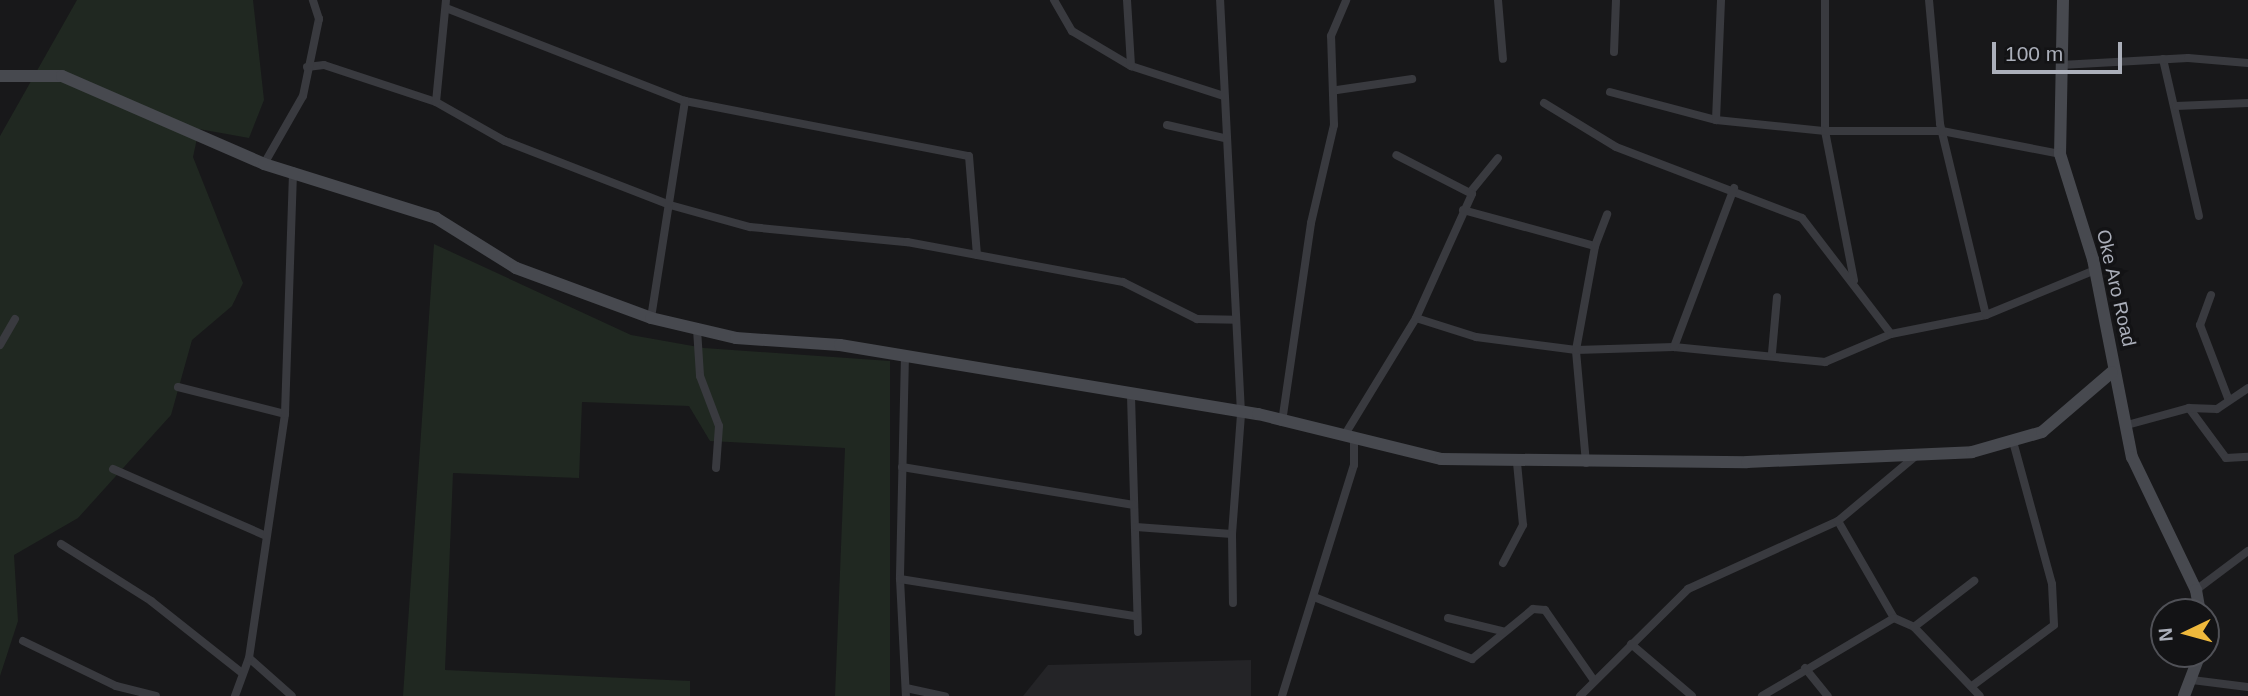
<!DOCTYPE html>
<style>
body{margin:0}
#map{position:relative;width:2248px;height:696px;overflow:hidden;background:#18181a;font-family:Arial,sans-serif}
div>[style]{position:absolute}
.built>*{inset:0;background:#242427}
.green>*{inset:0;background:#202821}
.street>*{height:8px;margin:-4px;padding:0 4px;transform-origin:4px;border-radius:4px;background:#393a3f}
.secondary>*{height:12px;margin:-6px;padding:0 6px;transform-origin:6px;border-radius:6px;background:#47494f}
span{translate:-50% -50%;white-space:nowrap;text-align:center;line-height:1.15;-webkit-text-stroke:7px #131315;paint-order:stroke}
.street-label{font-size:19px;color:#abafba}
.north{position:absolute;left:2150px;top:598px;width:70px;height:70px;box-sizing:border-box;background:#131315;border:2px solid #505157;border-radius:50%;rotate:265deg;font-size:19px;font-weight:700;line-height:28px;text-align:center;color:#abafba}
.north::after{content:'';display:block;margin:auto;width:24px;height:32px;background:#efb93c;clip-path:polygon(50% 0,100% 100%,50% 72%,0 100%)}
.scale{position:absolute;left:1992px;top:42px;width:130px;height:32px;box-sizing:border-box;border:4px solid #abafba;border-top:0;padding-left:9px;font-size:21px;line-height:24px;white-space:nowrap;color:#abafba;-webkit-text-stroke:5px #131315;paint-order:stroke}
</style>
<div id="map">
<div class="built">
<div style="clip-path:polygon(1251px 660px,1251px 696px,1023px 696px,1048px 665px)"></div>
</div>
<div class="green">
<div style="clip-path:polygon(77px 0,253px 0,264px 100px,249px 138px,199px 129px,193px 157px,243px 283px,232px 306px,192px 340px,171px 415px,78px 518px,14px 555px,18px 621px,0 676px,0 136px)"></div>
<div style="clip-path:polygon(434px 244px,631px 335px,704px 348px,890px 361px,890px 696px,835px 696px,845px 448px,710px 441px,689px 406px,582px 402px,579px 478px,453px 473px,445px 670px,690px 681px,690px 696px,403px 696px)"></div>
</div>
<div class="street">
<div style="left:1054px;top:0;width:36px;rotate:60deg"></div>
<div style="left:1072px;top:31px;width:69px;rotate:30.7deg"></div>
<div style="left:1131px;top:66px;width:98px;rotate:17.9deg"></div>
<div style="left:1127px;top:0;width:66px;rotate:86.5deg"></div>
<div style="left:1498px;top:0;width:59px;rotate:85.2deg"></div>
<div style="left:1825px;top:0;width:131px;rotate:90deg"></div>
<div style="left:1825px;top:131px;width:152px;rotate:79deg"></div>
<div style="left:1929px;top:0;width:124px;rotate:84.9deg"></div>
<div style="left:1940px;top:124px;width:196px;rotate:76.5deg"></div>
<div style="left:446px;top:8px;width:256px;rotate:21.3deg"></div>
<div style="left:685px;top:101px;width:289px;rotate:11deg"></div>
<div style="left:969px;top:156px;width:99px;rotate:85.4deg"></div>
<div style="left:1614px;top:52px;width:52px;rotate:-87.8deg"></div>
<div style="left:2163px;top:59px;width:161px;rotate:77.1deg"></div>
<div style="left:2061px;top:65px;width:127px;rotate:-3.2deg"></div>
<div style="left:2188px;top:58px;width:60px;rotate:4.8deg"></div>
<div style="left:307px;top:67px;width:17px;rotate:-7deg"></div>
<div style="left:324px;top:65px;width:118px;rotate:18.3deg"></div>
<div style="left:436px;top:102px;width:79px;rotate:29.5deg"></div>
<div style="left:505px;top:141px;width:177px;rotate:21.2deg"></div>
<div style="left:670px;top:205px;width:83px;rotate:15.4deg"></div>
<div style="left:750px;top:227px;width:158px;rotate:5.5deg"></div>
<div style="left:907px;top:242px;width:220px;rotate:10.5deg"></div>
<div style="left:1123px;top:282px;width:83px;rotate:26.6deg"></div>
<div style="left:1197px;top:319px;width:39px;rotate:1deg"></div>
<div style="left:1337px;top:90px;width:76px;rotate:-8.3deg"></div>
<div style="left:1610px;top:92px;width:110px;rotate:14.8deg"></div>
<div style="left:1716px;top:120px;width:110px;rotate:5.8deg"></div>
<div style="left:1825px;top:131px;width:117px"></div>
<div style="left:1942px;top:131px;width:120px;rotate:11deg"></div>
<div style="left:436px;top:102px;width:102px;rotate:-84.4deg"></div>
<div style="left:1544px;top:103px;width:84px;rotate:31.4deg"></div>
<div style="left:1616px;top:147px;width:199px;rotate:20.9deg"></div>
<div style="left:1802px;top:218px;width:146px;rotate:52.5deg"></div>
<div style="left:2176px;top:106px;width:72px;rotate:-2.4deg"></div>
<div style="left:1716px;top:120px;width:120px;rotate:-87.6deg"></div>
<div style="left:1167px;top:125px;width:58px;rotate:12.8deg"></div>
<div style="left:264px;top:164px;width:78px;rotate:-60.2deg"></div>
<div style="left:303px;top:96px;width:79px;rotate:-78.3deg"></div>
<div style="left:319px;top:19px;width:20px;rotate:-108deg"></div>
<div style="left:1472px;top:190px;width:41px;rotate:-50.9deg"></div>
<div style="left:1463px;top:210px;width:137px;rotate:15.3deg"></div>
<div style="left:1595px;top:246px;width:34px;rotate:-69deg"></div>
<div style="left:2211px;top:295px;width:32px;rotate:110deg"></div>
<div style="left:2200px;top:325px;width:78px;rotate:69deg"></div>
<div style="left:651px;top:318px;width:220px;rotate:-81.1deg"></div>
<div style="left:1416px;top:318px;width:63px;rotate:17.6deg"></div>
<div style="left:1476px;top:337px;width:101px;rotate:7.4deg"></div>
<div style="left:1576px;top:350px;width:98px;rotate:-1.8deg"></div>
<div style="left:1674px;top:347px;width:152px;rotate:5.7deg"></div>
<div style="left:1825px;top:362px;width:72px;rotate:-23deg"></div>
<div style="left:1891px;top:334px;width:97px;rotate:-11.3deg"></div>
<div style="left:1986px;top:315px;width:118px;rotate:-22.4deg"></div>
<div style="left:697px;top:329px;width:47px;rotate:86.3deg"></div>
<div style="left:700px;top:376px;width:53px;rotate:69.2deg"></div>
<div style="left:719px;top:426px;width:42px;rotate:94.1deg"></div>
<div style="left:0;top:345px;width:30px;rotate:-60deg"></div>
<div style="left:1674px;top:347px;width:170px;rotate:-69.3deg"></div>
<div style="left:1772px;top:353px;width:56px;rotate:-84.9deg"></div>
<div style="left:905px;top:355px;width:224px;rotate:91.3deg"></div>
<div style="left:900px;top:579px;width:117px;rotate:87.1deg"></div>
<div style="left:178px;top:387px;width:110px;rotate:14.2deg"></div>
<div style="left:1131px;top:396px;width:236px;rotate:88.3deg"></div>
<div style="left:2189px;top:408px;width:62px;rotate:53.5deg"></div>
<div style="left:2226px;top:458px;width:22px;rotate:-3deg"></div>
<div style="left:1282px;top:422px;width:201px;rotate:-81.7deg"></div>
<div style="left:1311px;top:223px;width:101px;rotate:-76.8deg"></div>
<div style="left:1334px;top:125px;width:89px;rotate:-91.9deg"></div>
<div style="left:1331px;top:36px;width:39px;rotate:-67deg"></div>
<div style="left:2127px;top:425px;width:64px;rotate:-15.3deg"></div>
<div style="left:2189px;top:408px;width:28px;rotate:2deg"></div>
<div style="left:2217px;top:409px;width:37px;rotate:-34deg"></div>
<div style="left:1344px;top:436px;width:138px;rotate:-58.6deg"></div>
<div style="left:1416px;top:318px;width:136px;rotate:-65.7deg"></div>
<div style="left:1472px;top:194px;width:85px;rotate:-152.8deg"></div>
<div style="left:1586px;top:463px;width:113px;rotate:-95.1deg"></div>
<div style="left:1576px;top:350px;width:106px;rotate:-79.6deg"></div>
<div style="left:902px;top:467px;width:235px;rotate:9.3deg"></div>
<div style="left:113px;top:469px;width:165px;rotate:23.6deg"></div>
<div style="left:1838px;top:521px;width:112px;rotate:60deg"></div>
<div style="left:1894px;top:618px;width:22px;rotate:24deg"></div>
<div style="left:1914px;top:627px;width:95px;rotate:46.3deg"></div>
<div style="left:1136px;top:527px;width:96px;rotate:4.2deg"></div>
<div style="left:1232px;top:534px;width:121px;rotate:-85.7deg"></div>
<div style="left:1241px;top:413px;width:414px;rotate:-92.9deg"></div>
<div style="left:1232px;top:534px;width:69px;rotate:89.2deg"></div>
<div style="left:61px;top:544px;width:107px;rotate:32.3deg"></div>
<div style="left:151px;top:601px;width:115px;rotate:38.3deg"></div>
<div style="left:1503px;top:563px;width:43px;rotate:-62.2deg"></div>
<div style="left:1523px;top:525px;width:62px;rotate:-95.5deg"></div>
<div style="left:900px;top:579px;width:237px;rotate:9deg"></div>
<div style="left:2196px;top:590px;width:65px;rotate:-36.9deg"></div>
<div style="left:1314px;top:597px;width:170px;rotate:21.4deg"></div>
<div style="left:1472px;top:659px;width:79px;rotate:-39.3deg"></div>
<div style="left:1533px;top:609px;width:12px;rotate:5deg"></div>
<div style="left:1545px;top:610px;width:84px;rotate:55.2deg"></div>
<div style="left:1448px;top:618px;width:56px;rotate:13.5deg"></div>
<div style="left:1914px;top:627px;width:76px;rotate:-37.5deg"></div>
<div style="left:23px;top:641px;width:103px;rotate:25.8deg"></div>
<div style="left:116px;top:686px;width:41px;rotate:14deg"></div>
<div style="left:1631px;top:644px;width:80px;rotate:40.4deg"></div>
<div style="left:249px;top:658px;width:57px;rotate:41.5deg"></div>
<div style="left:1805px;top:668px;width:36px;rotate:51deg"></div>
<div style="left:2192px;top:680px;width:56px;rotate:7.1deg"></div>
<div style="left:1972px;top:686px;width:102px;rotate:-36.6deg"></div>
<div style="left:2054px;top:625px;width:41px;rotate:-92.8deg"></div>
<div style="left:2052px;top:584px;width:144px;rotate:-105.3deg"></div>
<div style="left:906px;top:688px;width:40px;rotate:12deg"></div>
<div style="left:235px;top:696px;width:40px;rotate:-69.8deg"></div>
<div style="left:249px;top:658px;width:247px;rotate:-81.6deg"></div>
<div style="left:285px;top:414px;width:243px;rotate:-88.1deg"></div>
<div style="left:1282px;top:696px;width:242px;rotate:-72.7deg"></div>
<div style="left:1354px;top:465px;width:26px;rotate:-90deg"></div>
<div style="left:1580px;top:696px;width:152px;rotate:-44.7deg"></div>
<div style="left:1688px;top:589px;width:165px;rotate:-24.4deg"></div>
<div style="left:1838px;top:521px;width:103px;rotate:-39.9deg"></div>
<div style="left:1762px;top:696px;width:153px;rotate:-30.6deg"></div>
</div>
<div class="secondary">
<div style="left:2063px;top:0;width:154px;rotate:91.1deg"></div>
<div style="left:2060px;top:154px;width:110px;rotate:72.6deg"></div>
<div style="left:2093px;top:259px;width:202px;rotate:78.9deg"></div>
<div style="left:2132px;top:457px;width:148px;rotate:64.3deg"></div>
<div style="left:2196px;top:590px;width:22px;rotate:80deg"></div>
<div style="left:0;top:76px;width:62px"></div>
<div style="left:62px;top:76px;width:220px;rotate:23.5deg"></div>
<div style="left:264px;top:164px;width:180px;rotate:17.4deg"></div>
<div style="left:436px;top:218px;width:94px;rotate:32deg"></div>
<div style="left:516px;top:268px;width:144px;rotate:20.3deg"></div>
<div style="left:651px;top:318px;width:87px;rotate:13.2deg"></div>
<div style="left:736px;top:338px;width:104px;rotate:3.9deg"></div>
<div style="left:840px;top:345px;width:424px;rotate:9.4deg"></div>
<div style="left:1258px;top:414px;width:188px;rotate:13.8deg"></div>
<div style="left:1441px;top:459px;width:306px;rotate:0.6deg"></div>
<div style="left:1747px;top:462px;width:225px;rotate:-2.5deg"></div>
<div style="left:1972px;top:452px;width:73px;rotate:-15.9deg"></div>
<div style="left:2042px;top:432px;width:92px;rotate:-40.6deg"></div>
<div style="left:2184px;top:696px;width:45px;rotate:-69.1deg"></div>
</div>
<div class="street-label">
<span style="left:2116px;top:288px;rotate:77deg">Oke Aro Road</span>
</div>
<div class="north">N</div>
<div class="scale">100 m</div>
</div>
